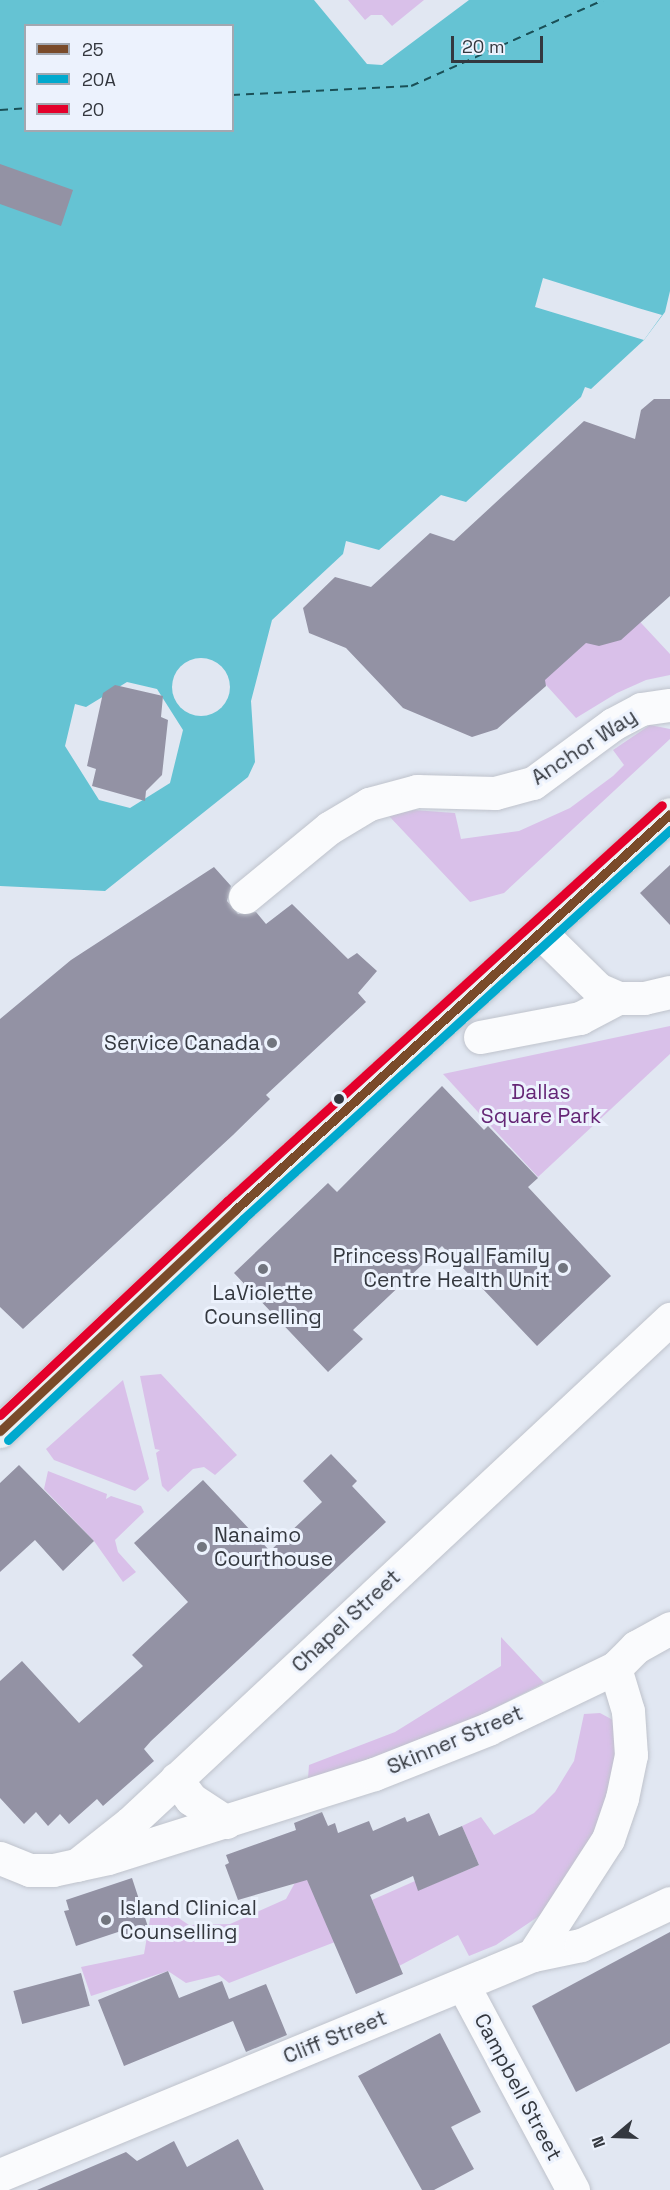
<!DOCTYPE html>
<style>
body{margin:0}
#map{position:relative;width:670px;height:2190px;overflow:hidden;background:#e1e7f2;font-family:"Space Grotesk",sans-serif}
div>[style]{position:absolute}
.green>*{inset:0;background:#d9c0e9}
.water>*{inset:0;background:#65c3d3}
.pier>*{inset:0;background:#e1e7f2}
.round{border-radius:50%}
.ferry>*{height:1.5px;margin-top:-0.75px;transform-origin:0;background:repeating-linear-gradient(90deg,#1a5057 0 8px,transparent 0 14px)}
.building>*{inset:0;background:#9392a4;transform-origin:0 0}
.roads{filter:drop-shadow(0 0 2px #bfc3cc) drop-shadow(0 0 2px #bfc3cc)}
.street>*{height:33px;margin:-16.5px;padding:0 16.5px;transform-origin:16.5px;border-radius:16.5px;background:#fafbfd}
.secondary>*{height:33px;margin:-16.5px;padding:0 16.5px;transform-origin:16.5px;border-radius:16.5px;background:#ecf0f3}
.bus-1>*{height:9px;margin:-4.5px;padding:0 4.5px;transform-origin:4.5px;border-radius:4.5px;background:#7a4b2a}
.bus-2>*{height:9px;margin:-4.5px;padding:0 4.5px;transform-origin:4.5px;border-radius:4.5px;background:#00a9ce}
.bus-3>*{height:9px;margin:-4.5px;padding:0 4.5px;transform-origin:4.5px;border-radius:4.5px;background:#e4002b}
.dots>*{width:16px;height:16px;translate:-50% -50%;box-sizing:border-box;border:3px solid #ecf2fd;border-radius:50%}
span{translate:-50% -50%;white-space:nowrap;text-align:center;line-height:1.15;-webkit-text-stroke:6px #ecf2fd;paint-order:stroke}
.street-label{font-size:21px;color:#34383f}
.poi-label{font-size:21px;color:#34383f}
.right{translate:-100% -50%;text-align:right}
.left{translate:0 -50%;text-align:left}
.park-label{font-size:21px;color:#652676}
.legend{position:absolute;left:24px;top:24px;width:210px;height:108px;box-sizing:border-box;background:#ecf2fd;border:2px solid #a2a8b1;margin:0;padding:8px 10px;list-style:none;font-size:18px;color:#34383f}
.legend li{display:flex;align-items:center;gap:12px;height:30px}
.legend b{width:30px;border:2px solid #a2a8b1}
.north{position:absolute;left:586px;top:2106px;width:60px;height:60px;-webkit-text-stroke:4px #ecf2fd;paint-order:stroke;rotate:251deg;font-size:16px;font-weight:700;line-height:24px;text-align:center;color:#34383f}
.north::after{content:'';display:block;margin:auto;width:21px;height:27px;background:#34383f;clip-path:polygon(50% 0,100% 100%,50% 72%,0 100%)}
.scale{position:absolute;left:451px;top:36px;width:92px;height:27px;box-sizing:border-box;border:3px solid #34383f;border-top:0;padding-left:8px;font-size:18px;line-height:21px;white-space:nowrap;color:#34383f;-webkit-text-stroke:4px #ecf2fd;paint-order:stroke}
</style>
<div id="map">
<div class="green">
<div style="clip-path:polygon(348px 0,424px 0,392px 26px,382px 15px,371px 15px,365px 20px)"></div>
<div style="clip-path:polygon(629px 610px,670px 654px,670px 675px,646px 680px,617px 693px,576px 718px,537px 675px)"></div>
<div style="clip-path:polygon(650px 725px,670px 729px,670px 739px,504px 893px,470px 902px,389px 816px,414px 810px,455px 813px,461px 839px,519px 831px,570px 808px,613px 776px,624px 765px,613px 750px)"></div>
<div style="clip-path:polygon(670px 1026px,670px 1054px,538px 1177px,443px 1074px)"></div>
<div style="clip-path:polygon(161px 1374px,237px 1455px,215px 1475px,204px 1467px,193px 1469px,168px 1492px,162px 1486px,156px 1453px,160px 1450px,155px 1449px,140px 1376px)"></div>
<div style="clip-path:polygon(123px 1380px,149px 1479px,135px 1491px,54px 1460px,46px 1449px)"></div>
<div style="clip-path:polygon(48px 1471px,107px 1494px,106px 1499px,111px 1496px,141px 1506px,144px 1512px,115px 1540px,118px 1552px,136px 1572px,123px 1582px,94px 1541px,44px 1489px)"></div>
<div style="clip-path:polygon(501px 1637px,544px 1683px,477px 1717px,318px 1779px,308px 1778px,309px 1765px,395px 1732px,501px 1666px)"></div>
<div style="clip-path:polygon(600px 1713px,613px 1720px,618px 1751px,603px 1814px,570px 1878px,542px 1914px,496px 1945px,469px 1956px,458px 1935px,399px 1966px,372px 1900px,415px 1881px,419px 1890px,479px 1865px,462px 1826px,481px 1817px,494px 1835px,534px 1813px,555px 1792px,574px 1761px,584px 1714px)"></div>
<div style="clip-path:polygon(303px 1868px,335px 1942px,229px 1983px,219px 1975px,186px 1983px,168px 1971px,91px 1996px,81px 1967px,144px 1954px,151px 1913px,177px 1917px,189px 1925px,230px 1924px,286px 1899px)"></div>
</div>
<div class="water">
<div style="clip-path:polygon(evenodd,0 0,314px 0,367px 64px,382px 65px,469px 0,670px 0,670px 291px,665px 312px,644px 340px,591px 389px,585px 387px,581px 397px,466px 502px,441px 495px,379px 550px,346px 541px,343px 554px,272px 620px,251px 701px,255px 762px,248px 777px,105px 891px,0 886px,0 0,26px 26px,232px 26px,232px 130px,26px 130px,26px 26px)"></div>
</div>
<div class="pier">
<div style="clip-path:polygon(543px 278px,638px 308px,662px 315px,644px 340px,535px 307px)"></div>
<div class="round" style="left:172px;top:658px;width:58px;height:58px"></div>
<div style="clip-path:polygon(127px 682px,157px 689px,183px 730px,170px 783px,130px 808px,99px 800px,65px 746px,75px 704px,86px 707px)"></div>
</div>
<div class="ferry">
<div style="left:232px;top:95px;width:179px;rotate:-2.9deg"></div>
<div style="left:411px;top:86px;width:210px;rotate:-24.1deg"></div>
<div style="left:0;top:110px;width:26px;rotate:-4deg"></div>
</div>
<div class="building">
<div style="clip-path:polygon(0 164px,73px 190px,61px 226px,0 204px)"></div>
<div style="clip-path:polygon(654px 399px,670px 399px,670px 596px,621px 640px,599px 646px,586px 643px,545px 680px,546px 686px,497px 729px,472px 737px,403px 708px,346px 648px,309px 633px,303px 608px,335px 577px,371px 587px,430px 533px,454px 541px,584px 421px,635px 439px,641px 410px)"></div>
<div style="clip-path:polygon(115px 685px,163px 696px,161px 717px,168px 720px,162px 775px,146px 791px,145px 801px,92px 786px,96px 769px,87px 766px,103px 693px)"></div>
<div style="clip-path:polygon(670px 865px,670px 925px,640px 893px)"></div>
<div style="clip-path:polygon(214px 867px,231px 886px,227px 901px,238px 914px,256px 912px,266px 924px,292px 904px,348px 959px,357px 953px,377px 971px,358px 993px,366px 1002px,266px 1095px,270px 1099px,233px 1135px,23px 1329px,0 1307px,0 1019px,71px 960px)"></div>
<div style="clip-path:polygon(442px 1086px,484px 1130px,488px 1126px,538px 1178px,528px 1187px,611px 1276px,537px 1346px,442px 1246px,353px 1330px,363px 1339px,328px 1372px,234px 1273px,328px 1183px,337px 1192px)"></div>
<div style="clip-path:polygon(331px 1454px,357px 1481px,352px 1486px,386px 1522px,151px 1741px,144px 1749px,154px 1761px,103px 1806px,97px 1799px,69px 1824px,60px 1814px,48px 1826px,36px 1812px,24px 1824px,0 1798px,0 1681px,22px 1661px,79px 1723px,143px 1666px,132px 1655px,188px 1602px,134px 1543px,203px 1480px,270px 1551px,322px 1502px,303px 1481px)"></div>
<div style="clip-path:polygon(19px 1465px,94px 1541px,63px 1571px,35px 1540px,0 1572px,0 1483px)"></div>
<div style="clip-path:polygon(322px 1812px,328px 1826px,335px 1823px,338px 1833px,369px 1821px,373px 1831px,405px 1817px,407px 1822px,429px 1813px,439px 1836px,462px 1826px,479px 1865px,418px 1891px,413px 1876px,370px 1895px,403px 1974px,356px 1994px,307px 1880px,238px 1900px,225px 1865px,229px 1863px,226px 1855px,296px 1830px,294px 1823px)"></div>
<div style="clip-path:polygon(132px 1878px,149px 1930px,126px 1937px,124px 1930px,76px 1946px,64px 1911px,69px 1910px,66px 1900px)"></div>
<div style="clip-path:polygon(670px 1932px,670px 2043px,576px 2092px,532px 2006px)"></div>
<div style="clip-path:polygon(168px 1971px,179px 1998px,222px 1981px,229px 1999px,266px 1984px,287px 2035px,246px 2052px,233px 2021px,124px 2066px,98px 2000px)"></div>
<div style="left:81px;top:1973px;width:34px;height:70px;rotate:75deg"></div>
<div style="clip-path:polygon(440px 2033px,481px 2112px,451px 2127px,474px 2169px,434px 2190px,422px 2190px,358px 2076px)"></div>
<div style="clip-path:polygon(238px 2139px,264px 2190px,37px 2190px,126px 2152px,137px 2161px,174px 2141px,187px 2167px)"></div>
</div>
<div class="roads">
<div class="street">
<div style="left:245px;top:897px;width:109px;rotate:-39.4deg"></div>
<div style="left:329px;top:828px;width:47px;rotate:-31deg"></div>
<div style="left:369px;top:804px;width:50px;rotate:-15.2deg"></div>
<div style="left:417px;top:791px;width:78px;rotate:1.5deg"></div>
<div style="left:495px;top:793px;width:39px;rotate:-15deg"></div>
<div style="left:533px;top:783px;width:99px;rotate:-36.4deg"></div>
<div style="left:613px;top:724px;width:32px;rotate:-28deg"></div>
<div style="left:641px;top:709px;width:29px;rotate:-8deg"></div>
<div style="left:541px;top:933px;width:80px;rotate:44.5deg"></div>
<div style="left:598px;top:989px;width:22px;rotate:24deg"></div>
<div style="left:618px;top:998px;width:26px"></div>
<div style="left:644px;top:998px;width:27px;rotate:-13deg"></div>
<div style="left:480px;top:1037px;width:102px;rotate:-10.8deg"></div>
<div style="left:580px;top:1018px;width:43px;rotate:-27.8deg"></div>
<div style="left:176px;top:1779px;width:25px;rotate:53deg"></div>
<div style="left:191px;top:1799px;width:42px;rotate:33.3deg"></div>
<div style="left:0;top:1858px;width:32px;rotate:22deg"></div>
<div style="left:30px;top:1870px;width:23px"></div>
<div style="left:53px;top:1870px;width:56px;rotate:-12.3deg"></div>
<div style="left:108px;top:1858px;width:279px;rotate:-17.5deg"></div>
<div style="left:374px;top:1774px;width:123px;rotate:-21.5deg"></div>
<div style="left:488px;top:1729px;width:141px;rotate:-25.7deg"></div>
<div style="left:615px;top:1668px;width:30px;rotate:-45deg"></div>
<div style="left:636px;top:1647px;width:39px;rotate:-29deg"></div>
<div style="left:77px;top:1865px;width:68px;rotate:-38.4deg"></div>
<div style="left:130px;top:1823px;width:739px;rotate:-43.03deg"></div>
<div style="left:533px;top:1955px;width:138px;rotate:-57.1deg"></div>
<div style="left:608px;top:1839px;width:43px;rotate:-71.1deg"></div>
<div style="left:622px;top:1798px;width:44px;rotate:-78.2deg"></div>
<div style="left:631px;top:1755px;width:44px;rotate:-93.9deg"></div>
<div style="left:628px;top:1711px;width:45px;rotate:-106.8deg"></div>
<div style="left:463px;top:1985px;width:233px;rotate:61.8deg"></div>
<div style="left:0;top:2175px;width:577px;rotate:-22.43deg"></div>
<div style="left:533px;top:1955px;width:49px;rotate:-11.8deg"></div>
<div style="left:581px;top:1945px;width:98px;rotate:-25.3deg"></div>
</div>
<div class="secondary">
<div style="left:0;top:1431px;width:323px;rotate:-43.2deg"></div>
<div style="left:235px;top:1210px;width:588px;rotate:-42.31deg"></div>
</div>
</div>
<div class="bus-1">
<div style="left:0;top:1431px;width:323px;rotate:-43.2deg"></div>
<div style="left:235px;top:1210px;width:588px;rotate:-42.31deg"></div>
</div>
<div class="bus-2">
<div style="left:8px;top:1440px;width:323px;rotate:-43.2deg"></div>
<div style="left:243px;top:1219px;width:578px;rotate:-42.33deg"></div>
</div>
<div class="bus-3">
<div style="left:0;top:1415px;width:312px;rotate:-43.3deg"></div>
<div style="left:227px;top:1201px;width:588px;rotate:-42.31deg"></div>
</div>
<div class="dots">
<div style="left:272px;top:1043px;background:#71757e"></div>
<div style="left:339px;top:1099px;background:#34383f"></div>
<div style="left:563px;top:1268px;background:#71757e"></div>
<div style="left:263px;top:1269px;background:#71757e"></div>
<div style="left:202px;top:1547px;background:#71757e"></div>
<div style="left:106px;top:1920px;background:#71757e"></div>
</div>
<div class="street-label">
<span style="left:584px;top:747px;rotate:-33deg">Anchor Way</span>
<span style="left:346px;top:1621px;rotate:-43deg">Chapel Street</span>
<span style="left:455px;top:1740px;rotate:-23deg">Skinner Street</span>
<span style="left:335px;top:2037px;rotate:-22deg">Cliff Street</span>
<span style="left:518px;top:2087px;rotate:62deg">Campbell Street</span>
</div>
<div class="poi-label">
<span class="right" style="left:260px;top:1043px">Service Canada</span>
<span class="right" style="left:550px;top:1268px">Princess Royal Family<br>Centre Health Unit</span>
<span style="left:263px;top:1305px">LaViolette<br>Counselling</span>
<span class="left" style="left:214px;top:1547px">Nanaimo<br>Courthouse</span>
<span class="left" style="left:120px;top:1920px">Island Clinical<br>Counselling</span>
</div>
<div class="park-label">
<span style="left:541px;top:1104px">Dallas<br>Square Park</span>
</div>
<ul class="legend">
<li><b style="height:8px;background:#7a4b2a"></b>25</li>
<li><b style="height:8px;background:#00a9ce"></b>20A</li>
<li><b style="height:8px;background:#e4002b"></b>20</li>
</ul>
<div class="north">N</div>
<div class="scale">20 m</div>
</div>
